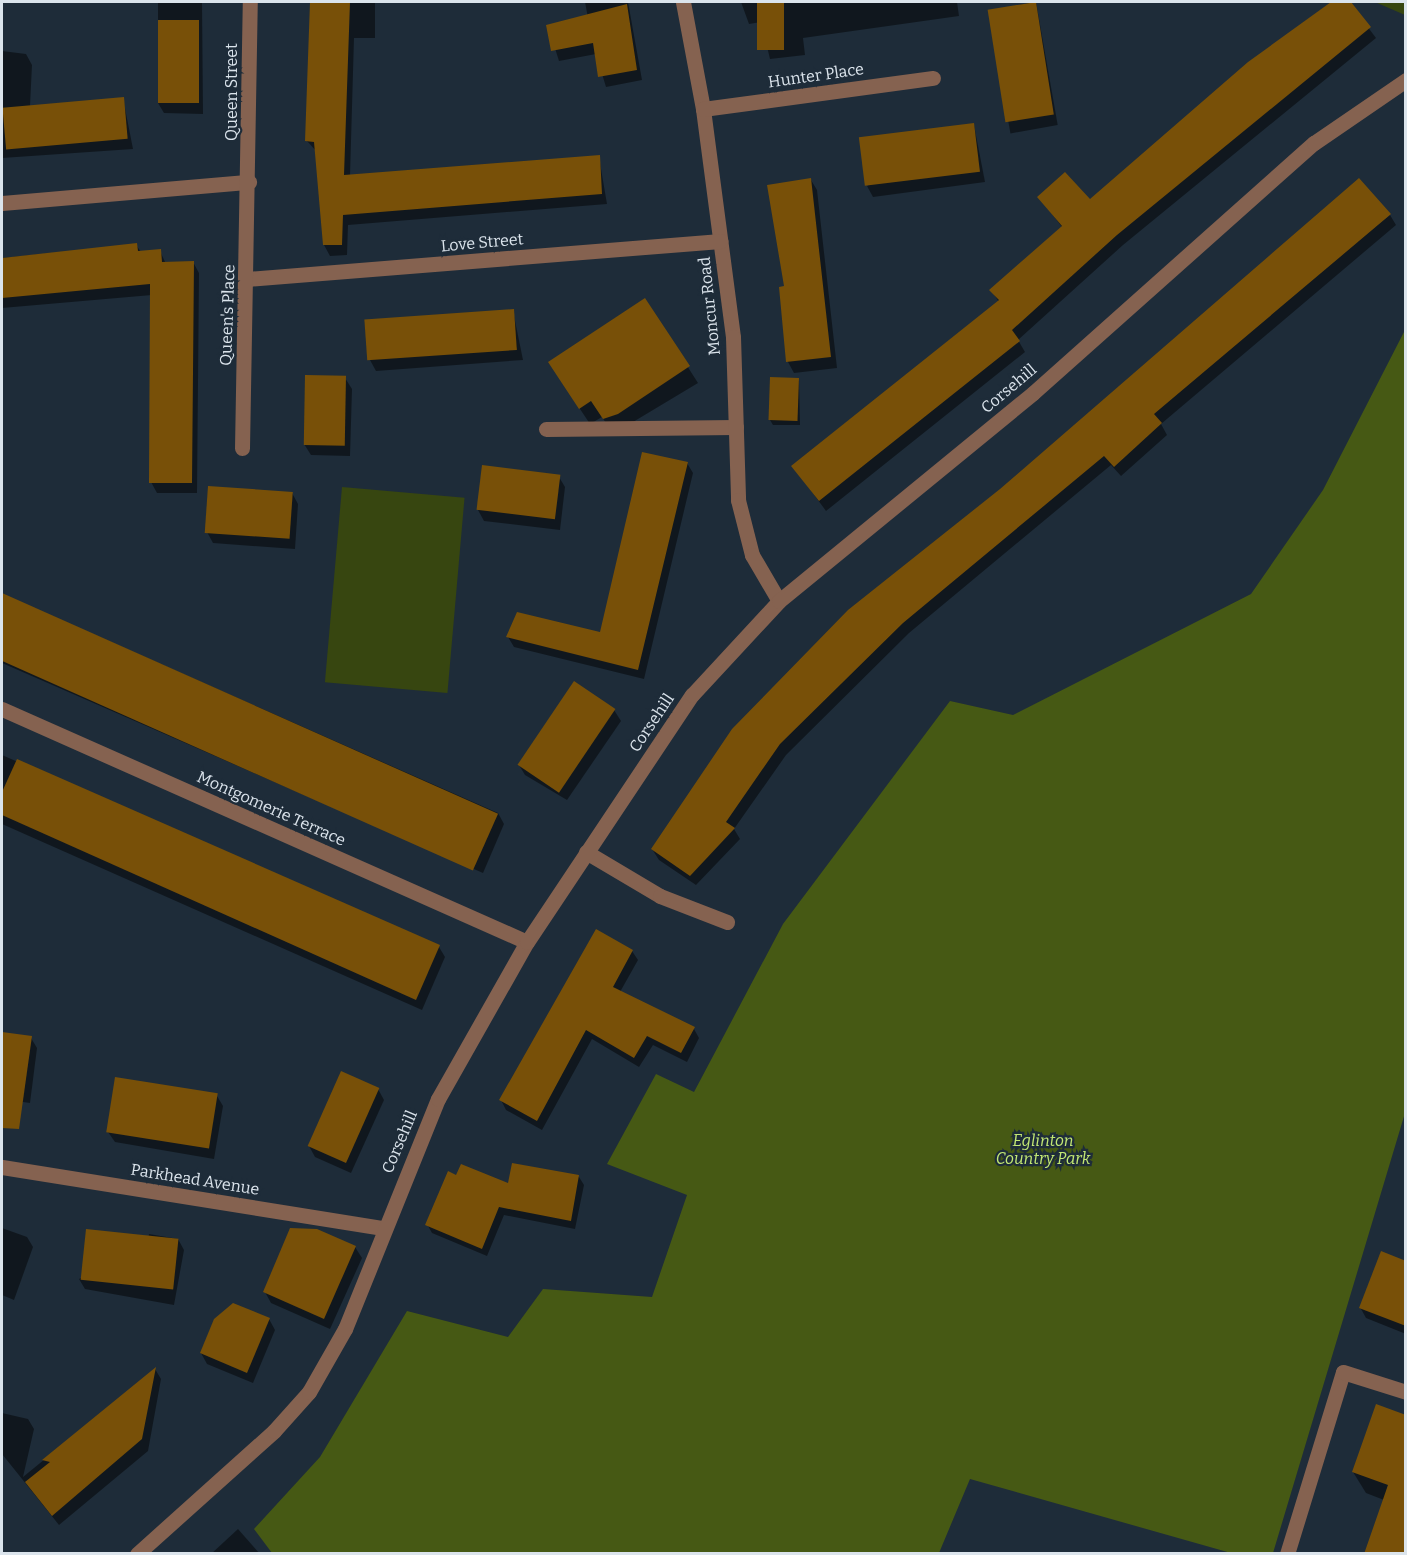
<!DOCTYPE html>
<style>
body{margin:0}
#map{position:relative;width:1407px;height:1555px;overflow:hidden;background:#1e2c39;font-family:Bitter,serif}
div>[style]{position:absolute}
.green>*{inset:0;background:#374610;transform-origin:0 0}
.forest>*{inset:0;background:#465914}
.shadow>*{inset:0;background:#0007;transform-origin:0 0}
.building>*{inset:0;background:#785008;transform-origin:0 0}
.lane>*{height:15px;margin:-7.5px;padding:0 7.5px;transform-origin:7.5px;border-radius:7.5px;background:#856250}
.street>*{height:15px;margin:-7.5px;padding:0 7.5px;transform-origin:7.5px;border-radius:7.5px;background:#856250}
span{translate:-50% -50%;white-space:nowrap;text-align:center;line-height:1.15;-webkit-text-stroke:4.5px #1e2c39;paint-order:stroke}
.street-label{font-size:16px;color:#dbe4ec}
.park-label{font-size:16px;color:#c3e874;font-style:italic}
.frame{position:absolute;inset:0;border:3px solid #dbe4ec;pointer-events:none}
</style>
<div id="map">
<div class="green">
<div style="clip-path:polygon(1375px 2px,1405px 2px,1405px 15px)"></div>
<div style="left:342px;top:487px;width:123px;height:196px;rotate:5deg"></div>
</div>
<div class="forest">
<div style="clip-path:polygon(1405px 330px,1405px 1113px,1273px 1553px,1231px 1553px,970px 1479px,939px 1553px,272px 1553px,254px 1529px,320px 1457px,407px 1311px,508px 1337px,543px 1289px,652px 1297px,687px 1195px,607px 1164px,656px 1074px,694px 1092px,783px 924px,950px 701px,1013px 715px,1251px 594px,1323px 490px)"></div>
</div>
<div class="shadow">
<div style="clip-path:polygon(158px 2px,202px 2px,203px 114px,164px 113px,158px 103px)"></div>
<div style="clip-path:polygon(311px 2px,375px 2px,375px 38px,354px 38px,350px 176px,599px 157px,607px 204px,348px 225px,347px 255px,330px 256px,324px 245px,317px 152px,307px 141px)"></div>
<div style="clip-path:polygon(585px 2px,628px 2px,642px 80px,606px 87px,596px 54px,559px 61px,548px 26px,588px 18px)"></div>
<div style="clip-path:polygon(741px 2px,957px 2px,959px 16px,803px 38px,805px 55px,770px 59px,761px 22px,749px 24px)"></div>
<div style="left:1036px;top:2px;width:125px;height:48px;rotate:80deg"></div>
<div style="clip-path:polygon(1332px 2px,1349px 2px,1376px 38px,1123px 245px,1018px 340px,1025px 352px,826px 511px,793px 466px,999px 302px,991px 290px,1062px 227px,1039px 197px,1090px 201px,1249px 63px)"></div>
<div style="clip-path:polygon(2px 51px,26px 54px,32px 65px,30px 106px,123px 98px,133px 149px,2px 158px)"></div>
<div style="clip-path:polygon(974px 125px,985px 182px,873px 197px,867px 186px)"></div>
<div style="clip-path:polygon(811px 180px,817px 190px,837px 368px,794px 373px,788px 362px,780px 288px,786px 288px)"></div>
<div style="clip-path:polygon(1390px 215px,1396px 225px,1161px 424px,1167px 435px,1121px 476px,1111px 465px,909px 633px,786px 755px,734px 829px,740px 839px,696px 885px,659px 860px,652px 849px,734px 730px)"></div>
<div style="clip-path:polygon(136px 245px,141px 252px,160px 251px,166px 264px,193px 262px,199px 273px,197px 493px,157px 493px,151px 482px,152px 295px,2px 308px,2px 258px)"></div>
<div style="clip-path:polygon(645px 300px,698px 383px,613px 434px,602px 417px,590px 424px,560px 379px)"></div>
<div style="clip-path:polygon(513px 311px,523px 360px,376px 371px,370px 360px)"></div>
<div style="clip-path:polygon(345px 378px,352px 389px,350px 456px,311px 455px,304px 444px)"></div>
<div style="clip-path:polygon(799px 379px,800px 425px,773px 425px,770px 420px)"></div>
<div style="clip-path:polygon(687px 463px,693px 473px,644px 679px,514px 647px,508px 637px,601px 633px)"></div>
<div style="clip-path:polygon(559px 477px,565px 487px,560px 530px,484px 521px,478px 510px)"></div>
<div style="clip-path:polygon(292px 493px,298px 504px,295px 549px,213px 543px,207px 532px)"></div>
<div style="clip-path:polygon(2px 594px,498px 813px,504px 824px,483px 873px,2px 663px)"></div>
<div style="clip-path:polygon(574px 683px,614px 710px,621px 721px,567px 800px,525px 775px,519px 765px)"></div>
<div style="clip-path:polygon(2px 755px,439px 947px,445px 957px,422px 1010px,2px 824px)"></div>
<div style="clip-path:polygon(632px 951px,638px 960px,620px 992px,694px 1029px,699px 1038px,687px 1062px,653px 1045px,639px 1067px,592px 1039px,542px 1130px,506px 1110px,501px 1100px)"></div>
<div style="clip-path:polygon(2px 1034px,31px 1038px,37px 1048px,30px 1103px,2px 1099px)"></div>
<div style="clip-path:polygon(378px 1089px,384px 1100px,351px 1173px,315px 1157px,309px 1146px)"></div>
<div style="clip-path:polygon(217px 1096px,223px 1106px,214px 1159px,115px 1142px,108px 1132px)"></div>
<div style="clip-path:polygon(579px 1177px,584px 1185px,575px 1229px,504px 1215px,487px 1256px,432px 1233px,427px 1224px,509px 1186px)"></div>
<div style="clip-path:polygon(2px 1228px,27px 1237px,33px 1247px,14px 1300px,2px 1295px)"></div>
<div style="clip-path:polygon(149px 1234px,178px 1239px,184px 1250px,174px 1305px,85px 1289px,79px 1279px,148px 1240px)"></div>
<div style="clip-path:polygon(355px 1247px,362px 1258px,330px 1329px,271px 1303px,265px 1292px)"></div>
<div style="clip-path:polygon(1406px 1261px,1406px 1334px,1366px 1318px,1360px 1307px)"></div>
<div style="clip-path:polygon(269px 1319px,275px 1330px,253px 1383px,207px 1364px,201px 1353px)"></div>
<div style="clip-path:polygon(155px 1369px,161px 1379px,148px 1451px,59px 1525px,2px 1454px,2px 1413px,28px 1419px,34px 1429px,23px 1477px)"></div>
<div style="clip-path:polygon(1406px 1416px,1384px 1500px,1366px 1493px,1353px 1472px)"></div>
<div style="clip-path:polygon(238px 1529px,260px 1554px,211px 1554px)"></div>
</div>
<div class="building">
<div style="clip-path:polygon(310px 2px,350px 2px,344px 175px,600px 155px,602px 194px,343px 215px,342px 245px,323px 245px,314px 142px,305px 141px)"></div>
<div style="left:757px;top:2px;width:27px;height:48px"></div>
<div style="left:1036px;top:2px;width:114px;height:49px;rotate:81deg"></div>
<div style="clip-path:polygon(1331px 2px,1351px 2px,1371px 27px,1117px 235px,1012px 330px,1020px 341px,819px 501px,791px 466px,999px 300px,989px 290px,1062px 226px,1037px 197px,1065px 172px,1090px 199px,1248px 62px)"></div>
<div style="clip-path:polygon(627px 4px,637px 70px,598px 77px,593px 43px,551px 51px,546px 25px)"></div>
<div style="left:158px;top:20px;width:41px;height:83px"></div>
<div style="left:124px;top:97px;width:42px;height:122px;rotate:85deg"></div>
<div style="left:974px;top:123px;width:49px;height:116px;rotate:83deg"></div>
<div style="clip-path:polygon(811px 178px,831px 357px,786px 362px,779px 287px,784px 286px,767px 185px)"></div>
<div style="clip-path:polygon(1359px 178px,1391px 214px,1154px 414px,1162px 423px,1114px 467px,1104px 456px,903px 623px,780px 744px,726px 822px,735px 828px,690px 876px,651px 849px,732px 729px,848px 610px,1000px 489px)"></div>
<div style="clip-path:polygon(137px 243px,138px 251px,161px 249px,162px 262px,194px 261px,192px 483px,149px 483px,150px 284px,2px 298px,2px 258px)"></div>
<div style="clip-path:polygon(645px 298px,690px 366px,618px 414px,603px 419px,591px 401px,579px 409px,548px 362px)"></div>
<div style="left:514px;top:309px;width:41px;height:150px;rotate:86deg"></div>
<div style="left:305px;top:375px;width:41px;height:70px;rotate:1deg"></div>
<div style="left:770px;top:377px;width:29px;height:43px;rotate:2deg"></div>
<div style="clip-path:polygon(642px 452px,688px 462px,638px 670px,506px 637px,517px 612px,600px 632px)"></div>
<div style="left:482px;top:465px;width:79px;height:45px;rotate:7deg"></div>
<div style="left:208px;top:486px;width:85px;height:47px;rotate:4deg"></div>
<div style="left:2px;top:593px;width:543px;height:62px;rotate:24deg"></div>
<div style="left:574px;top:681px;width:50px;height:101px;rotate:34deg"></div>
<div style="clip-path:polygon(17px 759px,440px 945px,416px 1000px,2px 815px,2px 792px)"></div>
<div style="clip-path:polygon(596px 929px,633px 950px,613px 987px,695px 1027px,681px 1053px,647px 1036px,634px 1058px,586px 1030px,537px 1121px,499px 1100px)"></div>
<div style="clip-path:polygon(2px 1032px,32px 1036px,19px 1129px,2px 1128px)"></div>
<div style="left:341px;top:1071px;width:42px;height:82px;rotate:24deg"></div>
<div style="left:115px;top:1077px;width:104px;height:56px;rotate:9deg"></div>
<div style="clip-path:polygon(512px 1163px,579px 1175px,571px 1221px,499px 1207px,482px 1249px,425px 1225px,448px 1171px,456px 1175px,461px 1164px,508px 1183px)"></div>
<div style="clip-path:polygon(290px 1228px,317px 1229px,356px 1246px,324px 1319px,263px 1292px)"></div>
<div style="left:86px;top:1229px;width:93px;height:51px;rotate:6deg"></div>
<div style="clip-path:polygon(1381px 1251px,1406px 1261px,1406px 1326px,1359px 1308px)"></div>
<div style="clip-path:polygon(233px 1303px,270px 1318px,247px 1373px,200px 1353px,214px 1319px)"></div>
<div style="clip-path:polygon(156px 1367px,142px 1439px,52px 1516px,25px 1482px,50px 1462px,42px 1460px)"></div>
<div style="clip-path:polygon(1376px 1404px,1406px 1415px,1406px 1554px,1364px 1554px,1388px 1485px,1352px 1472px)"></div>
</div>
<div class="lane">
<div style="left:546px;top:429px;width:190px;rotate:-0.6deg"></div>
<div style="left:586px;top:852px;width:86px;rotate:30.7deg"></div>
<div style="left:660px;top:896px;width:72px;rotate:21.2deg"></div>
<div style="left:1287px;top:1554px;width:190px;rotate:-72.9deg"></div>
<div style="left:1343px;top:1372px;width:66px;rotate:17.6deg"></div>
</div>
<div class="street">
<div style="left:683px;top:2px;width:109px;rotate:79.4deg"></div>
<div style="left:703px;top:109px;width:230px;rotate:82.5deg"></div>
<div style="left:733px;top:337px;width:163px;rotate:88.2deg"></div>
<div style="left:738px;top:500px;width:57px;rotate:75.7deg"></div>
<div style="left:752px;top:555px;width:53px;rotate:59.6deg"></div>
<div style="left:703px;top:109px;width:232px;rotate:-7.7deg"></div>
<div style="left:2px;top:203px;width:248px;rotate:-4.9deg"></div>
<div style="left:247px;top:279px;width:475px;rotate:-4.6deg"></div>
<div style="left:242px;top:448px;width:446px;rotate:-89deg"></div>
<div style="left:2px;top:709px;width:574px;rotate:23.93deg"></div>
<div style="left:2px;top:1167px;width:386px;rotate:9.1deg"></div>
<div style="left:137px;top:1554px;width:184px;rotate:-41.9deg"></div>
<div style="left:274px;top:1431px;width:52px;rotate:-48.1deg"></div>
<div style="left:309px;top:1392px;width:73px;rotate:-60.3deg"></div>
<div style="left:345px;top:1329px;width:248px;rotate:-68deg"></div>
<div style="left:438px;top:1099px;width:180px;rotate:-60.5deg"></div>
<div style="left:527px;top:942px;width:297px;rotate:-56.3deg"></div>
<div style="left:692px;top:695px;width:128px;rotate:-47.2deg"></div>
<div style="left:779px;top:601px;width:328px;rotate:-39.3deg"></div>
<div style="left:1033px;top:393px;width:376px;rotate:-41.7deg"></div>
<div style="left:1314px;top:143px;width:112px;rotate:-34.4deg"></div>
</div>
<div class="street-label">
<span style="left:816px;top:76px;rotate:-8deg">Hunter Place</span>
<span style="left:232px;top:92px;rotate:-90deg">Queen Street</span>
<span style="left:482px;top:243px;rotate:-5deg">Love Street</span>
<span style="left:710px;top:306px;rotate:-96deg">Moncur Road</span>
<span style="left:228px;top:315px;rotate:-88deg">Queen's Place</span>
<span style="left:1009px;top:389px;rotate:-40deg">Corsehill</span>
<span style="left:652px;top:723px;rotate:-56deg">Corsehill</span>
<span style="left:271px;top:809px;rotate:24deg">Montgomerie Terrace</span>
<span style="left:400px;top:1142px;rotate:-67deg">Corsehill</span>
<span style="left:195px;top:1180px;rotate:9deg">Parkhead Avenue</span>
</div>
<div class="park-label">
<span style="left:1043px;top:1150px">Eglinton<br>Country Park</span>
</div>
<div class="frame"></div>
</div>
